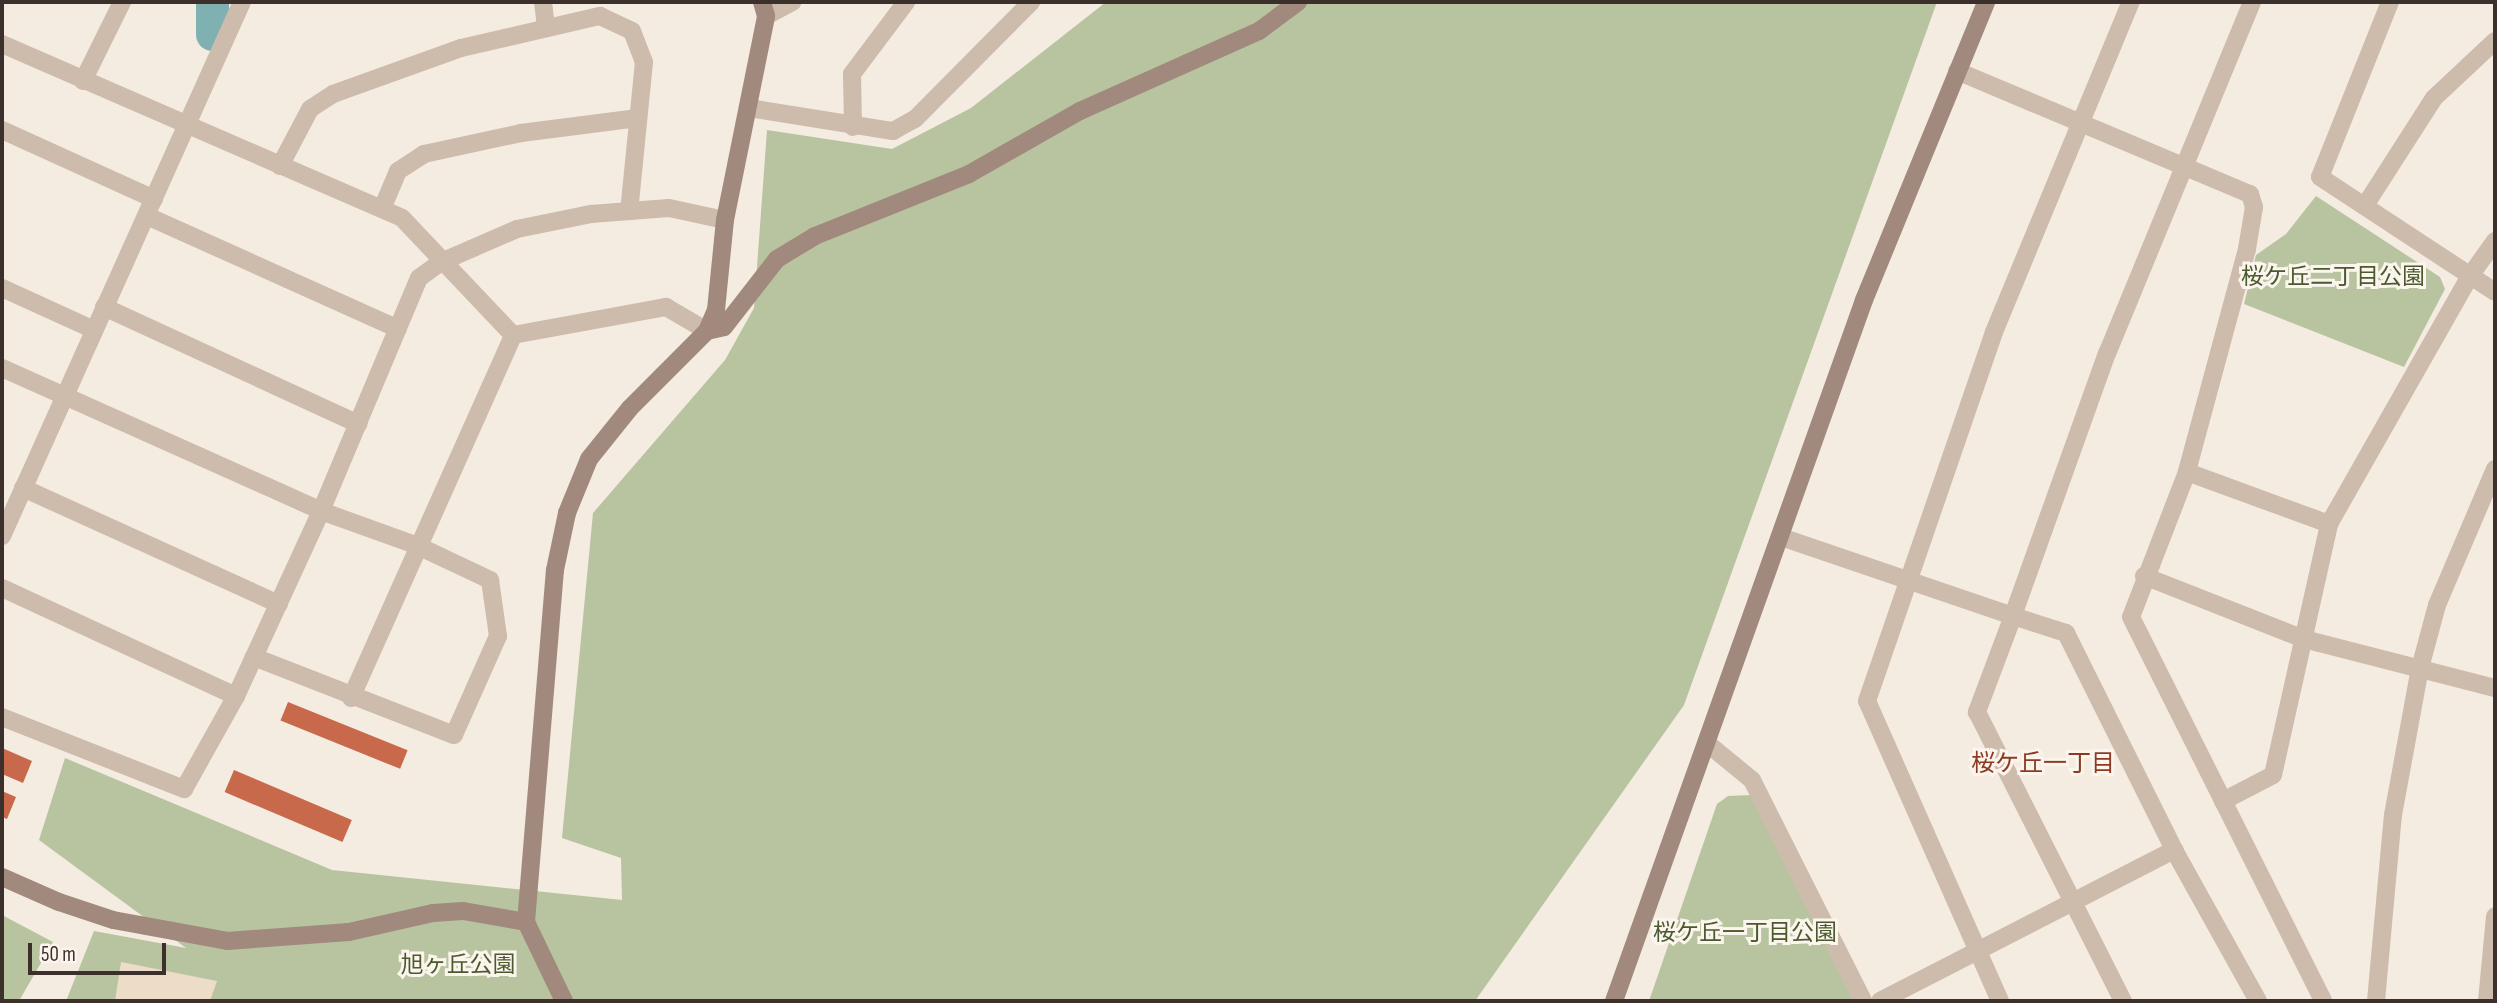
<!DOCTYPE html>
<meta charset="utf-8">
<style>
body{margin:0}
#map{position:relative;width:2497px;height:1003px;overflow:hidden;background:#f4ebe1;font-family:"Sofia Sans Condensed","Noto Sans JP",sans-serif}
div>[style]{position:absolute}
.green>*{inset:0;background:#b8c4a0}
.plaza>*{inset:0;background:#ecdcc8}
.river>*{height:33px;margin:-16.5px;padding:0 16.5px;transform-origin:16.5px;border-radius:16.5px;background:#7fb0b2}
.building>*{inset:0;background:#c8694b;transform-origin:0 0}
.street>*{height:18px;margin:-9px;padding:0 9px;transform-origin:9px;border-radius:9px;background:#cdbbac}
.secondary>*{height:18px;margin:-9px;padding:0 9px;transform-origin:9px;border-radius:9px;background:#a18a7d}
span{translate:-50% -50%;white-space:nowrap;text-align:center;line-height:1.15;-webkit-text-stroke:6px #fbf5ee;paint-order:stroke}
.park-label{font-size:23px;color:#4a5a2e}
.neighbourhood-label{font-size:24px;color:#8c3b22}
.frame{position:absolute;inset:0;border:4px solid #3b302b;pointer-events:none}
.scale{position:absolute;left:28px;top:943px;width:138px;height:32px;box-sizing:border-box;border:4px solid #3b302b;border-top:0;padding-left:9px;font-size:21px;line-height:24px;white-space:nowrap;color:#3b302b;-webkit-text-stroke:5px #fbf5ee;paint-order:stroke}
</style>
<div id="map">
<div class="green">
<div style="clip-path:polygon(1106px 2px,1937px 2px,1684px 705px,1475px 1001px,66px 1001px,94px 931px,186px 948px,39px 840px,65px 758px,332px 870px,622px 900px,621px 858px,562px 838px,593px 513px,725px 360px,754px 308px,767px 130px,892px 149px,971px 108px)"></div>
<div style="clip-path:polygon(2316px 196px,2440px 277px,2445px 289px,2404px 367px,2244px 304px,2256px 255px,2286px 234px)"></div>
<div style="clip-path:polygon(1751px 795px,1855px 1001px,1649px 1001px,1717px 804px,1728px 796px)"></div>
<div style="clip-path:polygon(2px 915px,53px 942px,19px 1001px,2px 1001px)"></div>
</div>
<div class="plaza">
<div style="clip-path:polygon(121px 962px,217px 981px,210px 1001px,115px 1001px)"></div>
</div>
<div class="river">
<div style="left:212px;top:34px;width:32px;rotate:-90deg"></div>
</div>
<div class="building">
<div style="left:288px;top:702px;width:129px;height:20px;rotate:22deg"></div>
<div style="clip-path:polygon(2px 748px,32px 761px,23px 783px,2px 774px)"></div>
<div style="left:234px;top:770px;width:128px;height:24px;rotate:23deg"></div>
<div style="clip-path:polygon(2px 791px,16px 797px,7px 819px,2px 817px)"></div>
</div>
<div class="street">
<div style="left:543px;top:2px;width:26px;rotate:83deg"></div>
<div style="left:2252px;top:2px;width:380px;rotate:112.4deg"></div>
<div style="left:2107px;top:353px;width:279px;rotate:109.7deg"></div>
<div style="left:2013px;top:616px;width:56px;rotate:17.8deg"></div>
<div style="left:2066px;top:633px;width:242px;rotate:63.5deg"></div>
<div style="left:2174px;top:850px;width:173px;rotate:60.9deg"></div>
<div style="left:2390px;top:2px;width:188px;rotate:111.8deg"></div>
<div style="left:2320px;top:177px;width:209px;rotate:33.3deg"></div>
<div style="left:766px;top:16px;width:30px;rotate:-28deg"></div>
<div style="left:2px;top:44px;width:436px;rotate:23.5deg"></div>
<div style="left:402px;top:218px;width:161px;rotate:46.5deg"></div>
<div style="left:1957px;top:71px;width:318px;rotate:22.8deg"></div>
<div style="left:2250px;top:194px;width:14px;rotate:73deg"></div>
<div style="left:2254px;top:207px;width:43px;rotate:99.5deg"></div>
<div style="left:2247px;top:249px;width:231px;rotate:105.1deg"></div>
<div style="left:2187px;top:472px;width:155px;rotate:111.1deg"></div>
<div style="left:2131px;top:617px;width:429px;rotate:63.4deg"></div>
<div style="left:83px;top:81px;width:88px;rotate:-63.7deg"></div>
<div style="left:749px;top:108px;width:146px;rotate:9.1deg"></div>
<div style="left:893px;top:131px;width:25px;rotate:-29deg"></div>
<div style="left:915px;top:119px;width:165px;rotate:-45.2deg"></div>
<div style="left:853px;top:127px;width:53px;rotate:-91.1deg"></div>
<div style="left:852px;top:74px;width:90px;rotate:-53.1deg"></div>
<div style="left:2px;top:130px;width:167px;rotate:24.4deg"></div>
<div style="left:280px;top:166px;width:64px;rotate:-62.2deg"></div>
<div style="left:310px;top:109px;width:27px;rotate:-33deg"></div>
<div style="left:333px;top:94px;width:136px;rotate:-19.8deg"></div>
<div style="left:461px;top:48px;width:143px;rotate:-13deg"></div>
<div style="left:600px;top:16px;width:35px;rotate:25deg"></div>
<div style="left:632px;top:31px;width:33px;rotate:69deg"></div>
<div style="left:644px;top:62px;width:150px;rotate:95.7deg"></div>
<div style="left:2366px;top:204px;width:126px;rotate:-57.3deg"></div>
<div style="left:2434px;top:98px;width:83px;rotate:-43.1deg"></div>
<div style="left:382px;top:209px;width:41px;rotate:-67.2deg"></div>
<div style="left:398px;top:171px;width:31px;rotate:-33deg"></div>
<div style="left:424px;top:154px;width:99px;rotate:-12.2deg"></div>
<div style="left:521px;top:133px;width:118px;rotate:-7.3deg"></div>
<div style="left:147px;top:216px;width:275px;rotate:24.2deg"></div>
<div style="left:2px;top:288px;width:101px;rotate:24.5deg"></div>
<div style="left:104px;top:307px;width:280px;rotate:24.7deg"></div>
<div style="left:2px;top:368px;width:350px;rotate:24.1deg"></div>
<div style="left:321px;top:511px;width:103px;rotate:19.8deg"></div>
<div style="left:418px;top:546px;width:80px;rotate:25.3deg"></div>
<div style="left:490px;top:580px;width:57px;rotate:81.9deg"></div>
<div style="left:498px;top:636px;width:108px;rotate:114deg"></div>
<div style="left:454px;top:735px;width:215px;rotate:-158.7deg"></div>
<div style="left:2187px;top:472px;width:151px;rotate:20.1deg"></div>
<div style="left:23px;top:488px;width:281px;rotate:24.4deg"></div>
<div style="left:2px;top:536px;width:585px;rotate:-65.8deg"></div>
<div style="left:1781px;top:537px;width:245px;rotate:18.8deg"></div>
<div style="left:2013px;top:616px;width:103px;rotate:110.6deg"></div>
<div style="left:1977px;top:712px;width:324px;rotate:63.2deg"></div>
<div style="left:2144px;top:576px;width:172px;rotate:21.5deg"></div>
<div style="left:2304px;top:639px;width:197px;rotate:14.4deg"></div>
<div style="left:2px;top:588px;width:258px;rotate:24.8deg"></div>
<div style="left:351px;top:698px;width:398px;rotate:-65.9deg"></div>
<div style="left:513px;top:335px;width:156px;rotate:-10.4deg"></div>
<div style="left:666px;top:307px;width:48px;rotate:30.3deg"></div>
<div style="left:2px;top:717px;width:196px;rotate:21.6deg"></div>
<div style="left:184px;top:789px;width:107px;rotate:-60.8deg"></div>
<div style="left:236px;top:696px;width:204px;rotate:-65.3deg"></div>
<div style="left:321px;top:511px;width:253px;rotate:-67.2deg"></div>
<div style="left:419px;top:278px;width:27px;rotate:-36deg"></div>
<div style="left:441px;top:262px;width:83px;rotate:-23.5deg"></div>
<div style="left:517px;top:229px;width:76px;rotate:-11.5deg"></div>
<div style="left:591px;top:214px;width:78px;rotate:-4.4deg"></div>
<div style="left:669px;top:208px;width:57px;rotate:12.1deg"></div>
<div style="left:1708px;top:744px;width:57px;rotate:39.3deg"></div>
<div style="left:1752px;top:780px;width:247px;rotate:63.3deg"></div>
<div style="left:2223px;top:801px;width:56px;rotate:-27.5deg"></div>
<div style="left:2273px;top:775px;width:257px;rotate:-77.4deg"></div>
<div style="left:2329px;top:524px;width:285px;rotate:-60.4deg"></div>
<div style="left:2470px;top:276px;width:43px;rotate:-54.5deg"></div>
<div style="left:1880px;top:1001px;width:331px;rotate:-27.2deg"></div>
<div style="left:2000px;top:1001px;width:328px;rotate:-113.9deg"></div>
<div style="left:1867px;top:701px;width:390px;rotate:-71deg"></div>
<div style="left:1994px;top:332px;width:357px;rotate:-67.5deg"></div>
<div style="left:2376px;top:1001px;width:187px;rotate:-84.8deg"></div>
<div style="left:2393px;top:815px;width:149px;rotate:-79.6deg"></div>
<div style="left:2420px;top:668px;width:65px;rotate:-74.9deg"></div>
<div style="left:2437px;top:605px;width:148px;rotate:-66.9deg"></div>
<div style="left:2487px;top:1001px;width:85px;rotate:-84.6deg"></div>
</div>
<div class="secondary">
<div style="left:707px;top:331px;width:17px;rotate:-13deg"></div>
<div style="left:724px;top:327px;width:86px;rotate:-52.1deg"></div>
<div style="left:777px;top:259px;width:44px;rotate:-31.2deg"></div>
<div style="left:815px;top:236px;width:166px;rotate:-21.9deg"></div>
<div style="left:969px;top:174px;width:128px;rotate:-29.6deg"></div>
<div style="left:1080px;top:111px;width:196px;rotate:-24.1deg"></div>
<div style="left:1259px;top:31px;width:49px;rotate:-36.6deg"></div>
<div style="left:2px;top:877px;width:62px;rotate:23.7deg"></div>
<div style="left:59px;top:902px;width:57px;rotate:18.4deg"></div>
<div style="left:113px;top:920px;width:116px;rotate:10.4deg"></div>
<div style="left:227px;top:941px;width:122px;rotate:-4.2deg"></div>
<div style="left:349px;top:932px;width:86px;rotate:-12.7deg"></div>
<div style="left:433px;top:913px;width:30px;rotate:-4deg"></div>
<div style="left:463px;top:911px;width:64px;rotate:9.9deg"></div>
<div style="left:564px;top:1001px;width:88px;rotate:-115.7deg"></div>
<div style="left:526px;top:922px;width:353px;rotate:-85.3deg"></div>
<div style="left:555px;top:570px;width:58px;rotate:-78.1deg"></div>
<div style="left:567px;top:513px;width:58px;rotate:-67.8deg"></div>
<div style="left:589px;top:459px;width:65px;rotate:-51.2deg"></div>
<div style="left:630px;top:408px;width:109px;rotate:-45deg"></div>
<div style="left:707px;top:331px;width:23px;rotate:-67deg"></div>
<div style="left:716px;top:310px;width:90px;rotate:-84.3deg"></div>
<div style="left:725px;top:220px;width:208px;rotate:-78.6deg"></div>
<div style="left:766px;top:16px;width:15px;rotate:-106deg"></div>
<div style="left:1614px;top:1001px;width:744px;rotate:-70.37deg"></div>
<div style="left:1864px;top:300px;width:322px;rotate:-67.7deg"></div>
</div>
<div class="park-label">
<span style="left:2333px;top:277px">桜ケ丘二丁目公園</span>
<span style="left:1745px;top:933px">桜ケ丘一丁目公園</span>
<span style="left:458px;top:965px">旭ヶ丘公園</span>
</div>
<div class="neighbourhood-label">
<span style="left:2043px;top:764px">桜ケ丘一丁目</span>
</div>
<div class="frame"></div>
<div class="scale">50 m</div>
</div>
